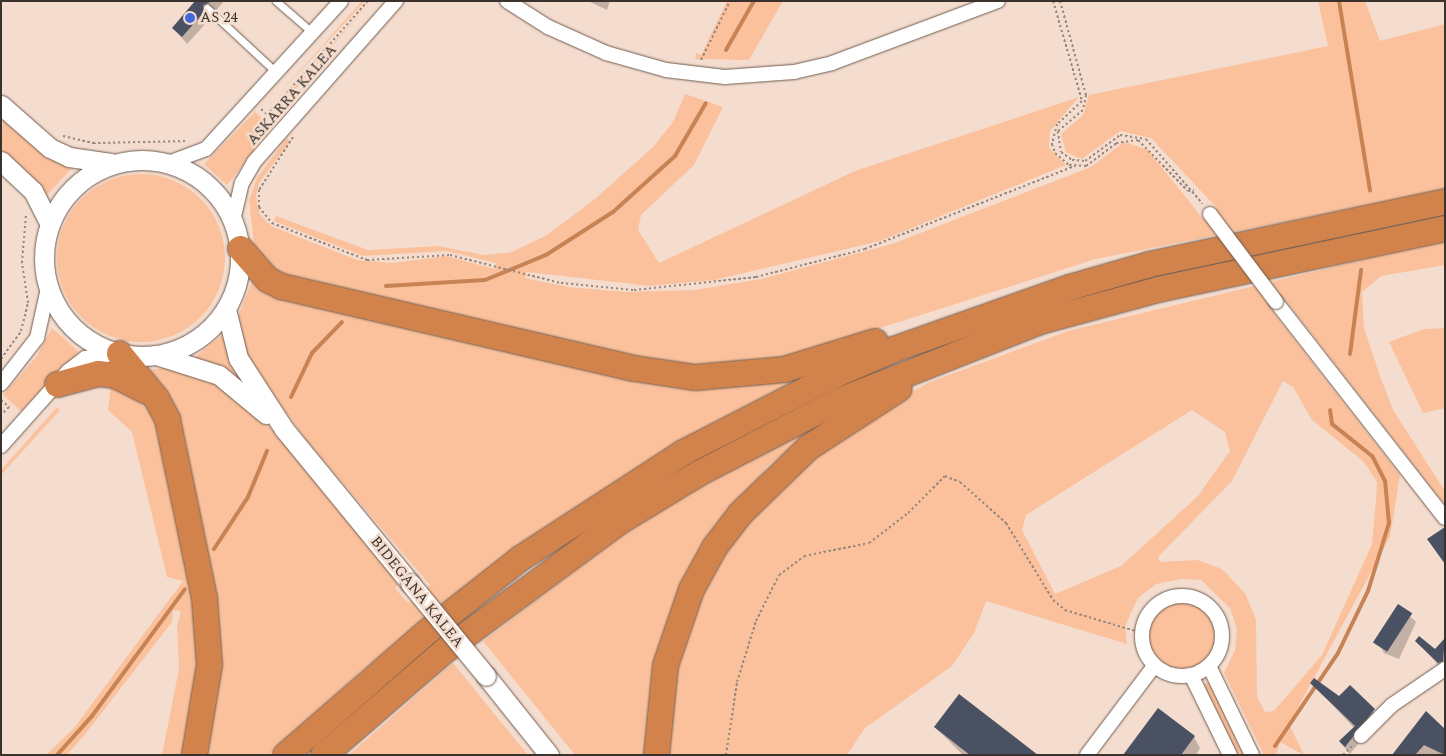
<!DOCTYPE html>
<style>
body{margin:0}
#map{position:relative;width:1446px;height:756px;overflow:hidden;background:#f4ddcf;font-family:Spectral,serif}
div>[style]{position:absolute}
.green>*{inset:0;background:#fbc19c}
.round{border-radius:50%}
.shadow>*{inset:0;background:#0003}
.stream>*{height:4px;margin:-2px;padding:0 2px;transform-origin:2px;border-radius:2px;background:#c78354}
.building>*{inset:0;background:#495162;transform-origin:0 0}
.path>*{height:2px;margin-top:-1px;transform-origin:0;background:repeating-linear-gradient(90deg,#97877d 0 2.5px,transparent 0 5px)}
.roads{filter:drop-shadow(0 0 1px #6f5c50) drop-shadow(0 0 1px #6f5c50)}
.lane>*{height:7px;margin:-3.5px;padding:0 3.5px;transform-origin:3.5px;border-radius:3.5px;background:#fff}
.street>*{height:14px;margin:-7px;padding:0 7px;transform-origin:7px;border-radius:7px;background:#fff}
.street>.ring{margin:-7px;padding:0;box-sizing:content-box;background:none;border:14px solid #fff;border-radius:50%}
.secondary>*{height:19px;margin:-9.5px;padding:0 9.5px;transform-origin:9.5px;border-radius:9.5px;background:#fff}
.secondary>.ring{margin:-9.5px;padding:0;box-sizing:content-box;background:none;border:19px solid #fff;border-radius:50%}
.highway>*{height:25px;margin:-12.5px;padding:0 12.5px;transform-origin:12.5px;border-radius:12.5px;background:#d2834b}
.bridges{filter:drop-shadow(0 0 1px #6f5c50) drop-shadow(0 0 1px #6f5c50)}
.street-bridge>*{height:14px;margin:-7px;padding:0 7px;transform-origin:7px;border-radius:7px;background:#fff}
.secondary-bridge>*{height:19px;margin:-9.5px;padding:0 9.5px;transform-origin:9.5px;border-radius:9.5px;background:#fff}
.dots>*{width:14px;height:14px;translate:-50% -50%;box-sizing:border-box;border:2px solid #f4ddcf;border-radius:50%}
span{translate:-50% -50%;white-space:nowrap;text-align:center;line-height:1.15;-webkit-text-stroke:5px #f4ddcf;paint-order:stroke}
.poi-label{font-size:15px;color:#3a322c}
.left{translate:0 -50%;text-align:left}
.street-label{font-size:15px;color:#3a322c}
.frame{position:absolute;inset:0;border:2px solid #3a322c;pointer-events:none}
</style>
<div id="map">
<div class="green">
<div style="clip-path:polygon(362px 1px,365px 1px,274px 100px)"></div>
<div style="clip-path:polygon(727px 1px,783px 1px,749px 60px,695px 59px,696px 53px,701px 55px)"></div>
<div style="clip-path:polygon(1318px 1px,1365px 1px,1380px 41px,1445px 24px,1445px 190px,1096px 259px,777px 361px,695px 367px,643px 362px,277px 275px,257px 256px,254px 244px,249px 200px,257px 178px,287px 138px,290px 141px,259px 183px,256px 197px,260px 215px,273px 227px,357px 260px,392px 263px,446px 256px,495px 269px,496px 263px,447px 251px,363px 256px,274px 221px,276px 216px,368px 250px,438px 246px,484px 255px,512px 252px,547px 235px,595px 199px,654px 146px,673px 122px,685px 94px,723px 107px,694px 165px,641px 215px,638px 230px,659px 263px,855px 171px,1079px 97px,1050px 131px,1049px 148px,1066px 165px,880px 241px,714px 280px,650px 286px,527px 272px,525px 278px,568px 287px,626px 292px,695px 290px,761px 279px,892px 244px,1091px 167px,1124px 142px,1148px 150px,1203px 219px,1217px 208px,1151px 138px,1120px 131px,1082px 159px,1066px 152px,1061px 134px,1083px 115px,1089px 95px,1328px 46px)"></div>
<div style="clip-path:polygon(370px 2px,281px 106px,279px 105px)"></div>
<div style="clip-path:polygon(255px 112px,273px 127px,227px 185px,204px 164px)"></div>
<div style="clip-path:polygon(3px 117px,47px 156px,71px 169px,47px 195px,1px 149px)"></div>
<div class="round" style="left:57px;top:174px;width:168px;height:168px"></div>
<div style="clip-path:polygon(evenodd,1445px 240px,1445px 265px,1381px 276px,1362px 292px,1364px 328px,1380px 376px,1393px 410px,1445px 491px,1445px 505px,1283px 297px,1269px 307px,1400px 475px,1390px 537px,1289px 724px,1304px 755px,1280px 742px,1276px 755px,1264px 755px,1224px 673px,1235px 650px,1237px 629px,1230px 608px,1201px 580px,1182px 579px,1156px 584px,1138px 598px,1125px 626px,1127px 644px,986px 601px,974px 633px,952px 666px,865px 728px,847px 755px,664px 755px,665px 716px,690px 611px,734px 534px,789px 473px,873px 413px,930px 382px,1068px 331px,1445px 240px,1283px 381px,1293px 387px,1312px 420px,1364px 462px,1377px 482px,1376px 500px,1372px 544px,1322px 655px,1274px 711px,1265px 712px,1257px 697px,1256px 620px,1245px 593px,1222px 569px,1198px 560px,1160px 562px,1158px 557px,1232px 481px,1283px 381px,1445px 240px,1192px 410px,1225px 432px,1230px 451px,1198px 496px,1121px 566px,1055px 594px,1022px 530px,1026px 515px,1192px 410px)"></div>
<div style="clip-path:polygon(253px 279px,646px 375px,822px 366px,706px 427px,537px 532px,361px 671px,269px 755px,202px 755px,214px 688px,147px 370px,172px 367px,211px 378px,276px 432px,399px 584px,395px 588px,408px 603px,430px 585px,306px 440px,241px 350px,237px 319px)"></div>
<div style="clip-path:polygon(52px 328px,79px 352px,21px 411px,3px 395px,36px 357px)"></div>
<div style="clip-path:polygon(1445px 328px,1445px 408px,1423px 413px,1389px 342px,1424px 329px)"></div>
<div style="clip-path:polygon(222px 335px,227px 351px,250px 388px,195px 357px)"></div>
<div style="clip-path:polygon(111px 384px,146px 406px,158px 421px,194px 580px,201px 674px,186px 755px,162px 755px,179px 669px,177px 626px,181px 611px,173px 610px,172px 622px,86px 733px,67px 755px,46px 755px,74px 728px,183px 581px,167px 577px,132px 432px,108px 410px)"></div>
<div style="clip-path:polygon(57px 407px,60px 410px,1px 475px,1px 470px)"></div>
<div style="clip-path:polygon(833px 414px,768px 466px,714px 535px,647px 755px,575px 755px,483px 641px,646px 517px)"></div>
<div class="round" style="left:1146px;top:598px;width:72px;height:72px"></div>
<div style="clip-path:polygon(453px 663px,528px 755px,349px 755px)"></div>
<div style="clip-path:polygon(1210px 681px,1247px 755px,1235px 755px,1202px 686px)"></div>
</div>
<div class="shadow">
<div style="clip-path:polygon(196px 1px,224px 1px,215px 12px,206px 12px,208px 21px,187px 44px,173px 28px)"></div>
<div style="clip-path:polygon(588px 1px,610px 1px,607px 10px)"></div>
<div style="clip-path:polygon(1399px 606px,1416px 622px,1399px 659px,1384px 653px,1380px 645px)"></div>
<div style="clip-path:polygon(1417px 641px,1435px 650px,1442px 643px,1445px 665px,1441px 668px)"></div>
<div style="clip-path:polygon(1312px 683px,1339px 698px,1350px 687px,1379px 718px,1350px 754px,1340px 742px,1354px 728px)"></div>
<div style="clip-path:polygon(935px 727px,1036px 755px,963px 755px)"></div>
<div style="clip-path:polygon(1445px 735px,1445px 755px,1393px 755px)"></div>
<div style="clip-path:polygon(1194px 737px,1200px 748px,1196px 755px,1124px 755px)"></div>
</div>
<div class="stream">
<div style="left:1339px;top:1px;width:192px;rotate:80.7deg"></div>
<div style="left:726px;top:50px;width:56px;rotate:-60.3deg"></div>
<div style="left:386px;top:286px;width:99px;rotate:-3.5deg"></div>
<div style="left:485px;top:280px;width:66px;rotate:-22.3deg"></div>
<div style="left:546px;top:255px;width:80px;rotate:-32.7deg"></div>
<div style="left:613px;top:212px;width:84px;rotate:-42.1deg"></div>
<div style="left:675px;top:156px;width:61px;rotate:-59.7deg"></div>
<div style="left:1350px;top:354px;width:85px;rotate:-82.5deg"></div>
<div style="left:291px;top:397px;width:49px;rotate:-64.5deg"></div>
<div style="left:312px;top:353px;width:43px;rotate:-45.9deg"></div>
<div style="left:214px;top:549px;width:62px;rotate:-56.8deg"></div>
<div style="left:248px;top:497px;width:50px;rotate:-67.6deg"></div>
<div style="left:1275px;top:746px;width:112px;rotate:-55.9deg"></div>
<div style="left:1338px;top:653px;width:69px;rotate:-64.2deg"></div>
<div style="left:1368px;top:591px;width:71px;rotate:-72.8deg"></div>
<div style="left:1389px;top:523px;width:42px;rotate:-95.4deg"></div>
<div style="left:1385px;top:481px;width:28px;rotate:-117deg"></div>
<div style="left:1372px;top:456px;width:51px;rotate:-141.3deg"></div>
<div style="left:1332px;top:424px;width:14px;rotate:-98deg"></div>
<div style="left:57px;top:755px;width:52px;rotate:-48.1deg"></div>
<div style="left:92px;top:716px;width:157px;rotate:-53.8deg"></div>
</div>
<div class="building">
<div style="clip-path:polygon(195px 1px,213px 1px,203px 5px,204px 12px,182px 37px,172px 28px)"></div>
<div style="clip-path:polygon(1445px 527px,1445px 564px,1427px 539px)"></div>
<div style="left:1398px;top:604px;width:17px;height:46px;rotate:33deg"></div>
<div style="clip-path:polygon(1419px 636px,1435px 649px,1445px 638px,1443px 661px,1438px 663px,1415px 641px)"></div>
<div style="clip-path:polygon(1314px 678px,1339px 696px,1350px 685px,1375px 709px,1345px 747px,1339px 741px,1355px 726px,1310px 683px)"></div>
<div style="clip-path:polygon(959px 694px,1038px 755px,970px 755px,934px 727px)"></div>
<div style="clip-path:polygon(1158px 708px,1195px 736px,1181px 755px,1123px 755px)"></div>
<div style="clip-path:polygon(1426px 711px,1445px 729px,1445px 755px,1424px 745px,1415px 755px,1392px 755px)"></div>
</div>
<div class="path">
<div style="left:1053px;top:1px;width:104px;rotate:73.8deg"></div>
<div style="left:1082px;top:101px;width:34px;rotate:137deg"></div>
<div style="left:1057px;top:124px;width:21px;rotate:104deg"></div>
<div style="left:1052px;top:144px;width:9px;rotate:72deg"></div>
<div style="left:1055px;top:153px;width:18px;rotate:41deg"></div>
<div style="left:1069px;top:165px;width:17px;rotate:3deg"></div>
<div style="left:1086px;top:166px;width:38px;rotate:-37deg"></div>
<div style="left:1116px;top:143px;width:22px;rotate:-8deg"></div>
<div style="left:1138px;top:140px;width:71px;rotate:45.6deg"></div>
<div style="left:1188px;top:191px;width:6px;rotate:-9deg"></div>
<div style="left:1060px;top:1px;width:98px;rotate:74.5deg"></div>
<div style="left:1086px;top:95px;width:15px;rotate:101deg"></div>
<div style="left:1083px;top:110px;width:33px;rotate:140deg"></div>
<div style="left:1058px;top:131px;width:21px;rotate:82deg"></div>
<div style="left:1061px;top:152px;width:14px;rotate:36deg"></div>
<div style="left:1072px;top:160px;width:13px;rotate:4deg"></div>
<div style="left:1085px;top:161px;width:44px;rotate:-36.6deg"></div>
<div style="left:1120px;top:135px;width:26px;rotate:9deg"></div>
<div style="left:1146px;top:139px;width:86px;rotate:48.8deg"></div>
<div style="left:701px;top:60px;width:66px;rotate:-63.8deg"></div>
<div style="left:261px;top:109px;width:18px;rotate:43deg"></div>
<div style="left:267px;top:115px;width:152px;rotate:-48.5deg"></div>
<div style="left:63px;top:136px;width:31px;rotate:13deg"></div>
<div style="left:93px;top:143px;width:95px;rotate:-1.2deg"></div>
<div style="left:293px;top:137px;width:63px;rotate:122.7deg"></div>
<div style="left:259px;top:190px;width:17px;rotate:90deg"></div>
<div style="left:259px;top:207px;width:21px;rotate:51deg"></div>
<div style="left:272px;top:223px;width:102px;rotate:21.3deg"></div>
<div style="left:367px;top:260px;width:83px;rotate:-3.4deg"></div>
<div style="left:450px;top:255px;width:114px;rotate:14.2deg"></div>
<div style="left:561px;top:283px;width:73px;rotate:5.5deg"></div>
<div style="left:634px;top:290px;width:123px;rotate:-6.1deg"></div>
<div style="left:756px;top:277px;width:113px;rotate:-14.4deg"></div>
<div style="left:865px;top:249px;width:226px;rotate:-21.6deg"></div>
<div style="left:1px;top:359px;width:34px;rotate:-54deg"></div>
<div style="left:21px;top:331px;width:29px;rotate:-76deg"></div>
<div style="left:28px;top:303px;width:40px;rotate:-98.5deg"></div>
<div style="left:22px;top:263px;width:49px;rotate:-85.3deg"></div>
<div style="left:1px;top:400px;width:11px;rotate:41deg"></div>
<div style="left:9px;top:407px;width:11px;rotate:135deg"></div>
<div style="left:726px;top:755px;width:74px;rotate:-81.4deg"></div>
<div style="left:737px;top:682px;width:64px;rotate:-72.7deg"></div>
<div style="left:756px;top:621px;width:51px;rotate:-63.4deg"></div>
<div style="left:779px;top:575px;width:31px;rotate:-37deg"></div>
<div style="left:804px;top:556px;width:66px;rotate:-11.3deg"></div>
<div style="left:869px;top:543px;width:49px;rotate:-37.6deg"></div>
<div style="left:908px;top:513px;width:52px;rotate:-45deg"></div>
<div style="left:945px;top:476px;width:16px;rotate:22deg"></div>
<div style="left:960px;top:482px;width:62px;rotate:41.7deg"></div>
<div style="left:1006px;top:523px;width:90px;rotate:58.6deg"></div>
<div style="left:1053px;top:600px;width:16px;rotate:40deg"></div>
<div style="left:1065px;top:610px;width:80px;rotate:16.6deg"></div>
<div style="left:1343px;top:755px;width:14px;rotate:-45deg"></div>
</div>
<div class="roads">
<div class="lane">
<div style="left:276px;top:1px;width:49px;rotate:40.9deg"></div>
<div style="left:207px;top:8px;width:96px;rotate:42.9deg"></div>
</div>
<div class="street">
<div style="left:507px;top:1px;width:49px;rotate:32.4deg"></div>
<div style="left:548px;top:27px;width:64px;rotate:24.1deg"></div>
<div style="left:606px;top:53px;width:62px;rotate:15.8deg"></div>
<div style="left:666px;top:70px;width:59px;rotate:6.8deg"></div>
<div style="left:725px;top:77px;width:69px;rotate:-4.1deg"></div>
<div style="left:794px;top:72px;width:39px;rotate:-13deg"></div>
<div style="left:832px;top:63px;width:177px;rotate:-20.5deg"></div>
<div style="left:168px;top:163px;width:40px;rotate:-20.2deg"></div>
<div style="left:206px;top:149px;width:200px;rotate:-47.6deg"></div>
<div style="left:233px;top:221px;width:39px;rotate:-77deg"></div>
<div style="left:242px;top:183px;width:24px;rotate:-60deg"></div>
<div style="left:254px;top:162px;width:215px;rotate:-48.6deg"></div>
<div style="left:1276px;top:302px;width:274px;rotate:52deg"></div>
<div style="left:1px;top:384px;width:58px;rotate:-52deg"></div>
<div style="left:37px;top:338px;width:51px;rotate:-77.6deg"></div>
<div style="left:1px;top:446px;width:101px;rotate:-48.2deg"></div>
<div style="left:68px;top:371px;width:21px;rotate:-37deg"></div>
<div style="left:85px;top:358px;width:34px;rotate:-8deg"></div>
<div class="ring" style="left:1142px;top:596px;width:66px;height:66px"></div>
<div style="left:1209px;top:666px;width:99px;rotate:64.2deg"></div>
<div style="left:1191px;top:675px;width:89px;rotate:64deg"></div>
<div style="left:1361px;top:736px;width:44px;rotate:-45deg"></div>
<div style="left:1392px;top:705px;width:64px;rotate:-34.2deg"></div>
<div style="left:1087px;top:755px;width:111px;rotate:-53deg"></div>
</div>
<div class="secondary">
<div style="left:1px;top:105px;width:65px;rotate:41.3deg"></div>
<div style="left:50px;top:148px;width:21px;rotate:25deg"></div>
<div style="left:69px;top:157px;width:42px;rotate:8.1deg"></div>
<div class="ring" style="left:44px;top:160px;width:177px;height:177px"></div>
<div style="left:1px;top:161px;width:44px;rotate:43.2deg"></div>
<div style="left:33px;top:191px;width:36px;rotate:63deg"></div>
<div style="left:226px;top:309px;width:50px;rotate:76.2deg"></div>
<div style="left:238px;top:358px;width:85px;rotate:57.1deg"></div>
<div style="left:284px;top:429px;width:199px;rotate:50.7deg"></div>
<div style="left:159px;top:356px;width:63px;rotate:17.6deg"></div>
<div style="left:219px;top:375px;width:61px;rotate:39.7deg"></div>
<div style="left:486px;top:676px;width:101px;rotate:51.4deg"></div>
</div>
<div class="highway">
<div style="left:240px;top:248px;width:41px;rotate:48.9deg"></div>
<div style="left:267px;top:279px;width:16px;rotate:27deg"></div>
<div style="left:281px;top:286px;width:362px;rotate:13.1deg"></div>
<div style="left:634px;top:368px;width:62px;rotate:8.4deg"></div>
<div style="left:695px;top:377px;width:89px;rotate:-5.1deg"></div>
<div style="left:784px;top:369px;width:95px;rotate:-17.1deg"></div>
<div style="left:119px;top:353px;width:58px;rotate:50.6deg"></div>
<div style="left:156px;top:398px;width:24px;rotate:62deg"></div>
<div style="left:167px;top:419px;width:183px;rotate:78.3deg"></div>
<div style="left:204px;top:598px;width:66px;rotate:85.7deg"></div>
<div style="left:209px;top:664px;width:92px;rotate:99.4deg"></div>
<div style="left:57px;top:384px;width:42px;rotate:-15deg"></div>
<div style="left:98px;top:373px;width:17px;rotate:7deg"></div>
<div style="left:115px;top:375px;width:34px;rotate:27deg"></div>
<div style="left:285px;top:755px;width:187px;rotate:-41.1deg"></div>
<div style="left:426px;top:632px;width:120px;rotate:-38.2deg"></div>
<div style="left:520px;top:558px;width:194px;rotate:-33deg"></div>
<div style="left:683px;top:452px;width:164px;rotate:-27.2deg"></div>
<div style="left:829px;top:377px;width:70px;rotate:-23.6deg"></div>
<div style="left:893px;top:349px;width:187px;rotate:-19.4deg"></div>
<div style="left:1069px;top:287px;width:83px;rotate:-16deg"></div>
<div style="left:1149px;top:264px;width:303px;rotate:-12deg"></div>
<div style="left:323px;top:755px;width:162px;rotate:-40.8deg"></div>
<div style="left:446px;top:649px;width:215px;rotate:-36.5deg"></div>
<div style="left:619px;top:521px;width:92px;rotate:-31.3deg"></div>
<div style="left:698px;top:473px;width:159px;rotate:-27.4deg"></div>
<div style="left:839px;top:400px;width:216px;rotate:-21.5deg"></div>
<div style="left:1040px;top:321px;width:122px;rotate:-15.2deg"></div>
<div style="left:1158px;top:289px;width:293px;rotate:-12deg"></div>
<div style="left:656px;top:755px;width:90px;rotate:-84.3deg"></div>
<div style="left:665px;top:665px;width:80px;rotate:-71.1deg"></div>
<div style="left:691px;top:589px;width:48px;rotate:-61.3deg"></div>
<div style="left:714px;top:547px;width:43px;rotate:-52.6deg"></div>
<div style="left:740px;top:513px;width:95px;rotate:-44.1deg"></div>
<div style="left:808px;top:447px;width:108px;rotate:-33deg"></div>
</div>
</div>
<div class="bridges">
<div class="street-bridge">
<div style="left:1210px;top:214px;width:110px;rotate:53.1deg"></div>
</div>
<div class="secondary-bridge">
<div style="left:410px;top:583px;width:120px;rotate:50.7deg"></div>
</div>
</div>
<div class="dots">
<div style="left:190px;top:18px;background:#3f68da"></div>
</div>
<div class="poi-label">
<span class="left" style="left:200px;top:18px">AS 24</span>
</div>
<div class="street-label">
<span style="left:292px;top:95px;rotate:-49deg">ASKARRA KALEA</span>
<span style="left:417px;top:592px;rotate:51deg">BIDEGANA KALEA</span>
</div>
<div class="frame"></div>
</div>
